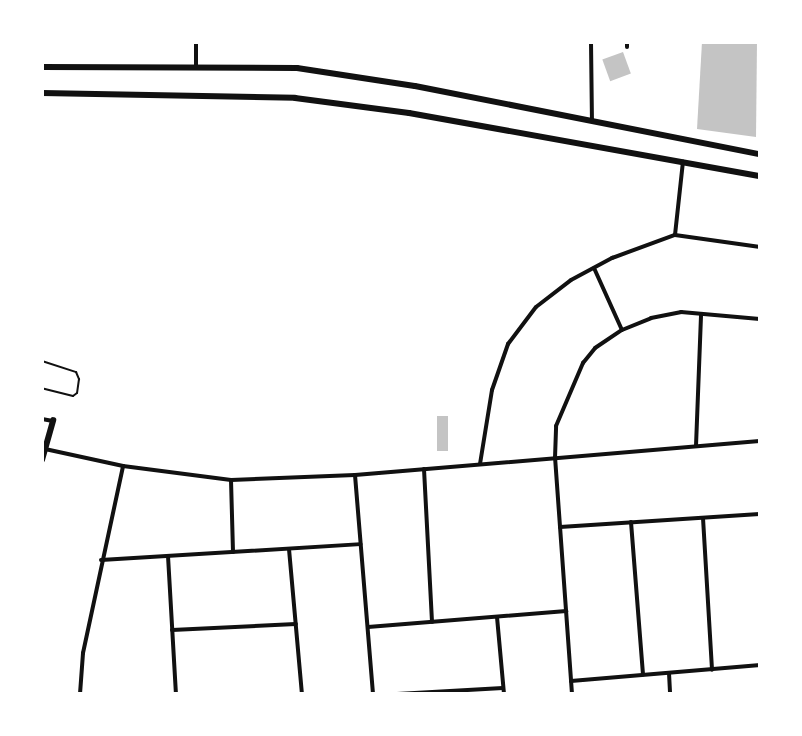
<!DOCTYPE html>
<style>
body{margin:0}
#map{position:relative;width:802px;height:736px;overflow:hidden;background:#fff;font-family:"Alegreya Sans",sans-serif}
div>[style]{position:absolute}
.building>*{inset:0;background:#c4c4c4;transform-origin:0 0}
.service>*{height:2px;margin:-1px;padding:0 1px;transform-origin:1px;border-radius:1px;background:#111}
.minor>*{height:4px;margin:-2px;padding:0 2px;transform-origin:2px;border-radius:2px;background:#111}
.secondary>*{height:5.5px;margin:-2.75px;padding:0 2.75px;transform-origin:2.75px;border-radius:2.75px;background:#111}
.primary>*{height:6px;margin:-3px;padding:0 3px;transform-origin:3px;border-radius:3px;background:#111}
span{translate:-50% -50%;white-space:nowrap;text-align:center;line-height:1.15;-webkit-text-stroke:5px #fff;paint-order:stroke}
.frame{position:absolute;inset:0;border:44px solid #fff;pointer-events:none}
</style>
<div id="map">
<div class="building">
<div style="clip-path:polygon(702px 42px,757px 42px,756px 137px,697px 129px)"></div>
<div style="left:623px;top:52px;width:23px;height:22px;rotate:70deg"></div>
<div style="left:437px;top:416px;width:11px;height:35px"></div>
</div>
<div class="service">
<div style="left:42px;top:361px;width:36px;rotate:18deg"></div>
<div style="left:76px;top:372px;width:8px;rotate:67deg"></div>
<div style="left:79px;top:379px;width:14px;rotate:98deg"></div>
<div style="left:77px;top:393px;width:5px;rotate:143deg"></div>
<div style="left:73px;top:396px;width:32px;rotate:-166deg"></div>
</div>
<div class="minor">
<div style="left:196px;top:42px;width:25px;rotate:90deg"></div>
<div style="left:591px;top:42px;width:77px;rotate:89.3deg"></div>
<div style="left:627px;top:47px;width:5px;rotate:-90deg"></div>
<div style="left:675px;top:235px;width:74px;rotate:-83.8deg"></div>
<div style="left:594px;top:268px;width:68px;rotate:65.7deg"></div>
<div style="left:42px;top:419px;width:11px;rotate:10deg"></div>
<div style="left:696px;top:446px;width:132px;rotate:-87.8deg"></div>
<div style="left:45px;top:449px;width:80px;rotate:12.3deg"></div>
<div style="left:123px;top:466px;width:109px;rotate:7.4deg"></div>
<div style="left:231px;top:480px;width:124px;rotate:-2.3deg"></div>
<div style="left:355px;top:475px;width:406px;rotate:-4.8deg"></div>
<div style="left:480px;top:464px;width:75px;rotate:-80.8deg"></div>
<div style="left:492px;top:390px;width:49px;rotate:-70.8deg"></div>
<div style="left:508px;top:344px;width:46px;rotate:-52.9deg"></div>
<div style="left:536px;top:307px;width:44px;rotate:-37.6deg"></div>
<div style="left:571px;top:280px;width:47px;rotate:-28.2deg"></div>
<div style="left:612px;top:258px;width:67px;rotate:-20.1deg"></div>
<div style="left:675px;top:235px;width:86px;rotate:8deg"></div>
<div style="left:424px;top:469px;width:153px;rotate:87deg"></div>
<div style="left:355px;top:475px;width:220px;rotate:85.3deg"></div>
<div style="left:231px;top:480px;width:72px;rotate:88.4deg"></div>
<div style="left:703px;top:518px;width:152px;rotate:86.6deg"></div>
<div style="left:631px;top:522px;width:153px;rotate:85.5deg"></div>
<div style="left:560px;top:527px;width:200px;rotate:-3.7deg"></div>
<div style="left:289px;top:549px;width:146px;rotate:84.9deg"></div>
<div style="left:168px;top:556px;width:138px;rotate:86.7deg"></div>
<div style="left:101px;top:560px;width:260px;rotate:-3.5deg"></div>
<div style="left:497px;top:617px;width:77px;rotate:84.8deg"></div>
<div style="left:368px;top:627px;width:199px;rotate:-4.6deg"></div>
<div style="left:172px;top:630px;width:124px;rotate:-2.8deg"></div>
<div style="left:669px;top:673px;width:21px;rotate:87deg"></div>
<div style="left:571px;top:681px;width:190px;rotate:-4.8deg"></div>
<div style="left:80px;top:694px;width:41px;rotate:-85.8deg"></div>
<div style="left:83px;top:653px;width:191px;rotate:-77.9deg"></div>
<div style="left:397px;top:694px;width:106px;rotate:-3.2deg"></div>
<div style="left:572px;top:694px;width:237px;rotate:-94.1deg"></div>
<div style="left:555px;top:458px;width:32px;rotate:-88deg"></div>
<div style="left:556px;top:426px;width:69px;rotate:-66.8deg"></div>
<div style="left:583px;top:363px;width:19px;rotate:-51deg"></div>
<div style="left:595px;top:348px;width:32px;rotate:-34deg"></div>
<div style="left:622px;top:330px;width:31px;rotate:-22deg"></div>
<div style="left:651px;top:318px;width:31px;rotate:-11deg"></div>
<div style="left:681px;top:312px;width:79px;rotate:5.1deg"></div>
</div>
<div class="secondary">
<div style="left:42px;top:460px;width:41px;rotate:-74.2deg"></div>
</div>
<div class="primary">
<div style="left:42px;top:67px;width:255px;rotate:0.2deg"></div>
<div style="left:297px;top:68px;width:119px;rotate:8.7deg"></div>
<div style="left:415px;top:86px;width:352px;rotate:11.2deg"></div>
<div style="left:42px;top:93px;width:253px;rotate:1.1deg"></div>
<div style="left:295px;top:98px;width:115px;rotate:7.5deg"></div>
<div style="left:409px;top:113px;width:357px;rotate:10.2deg"></div>
</div>
<div class="frame"></div>
</div>
